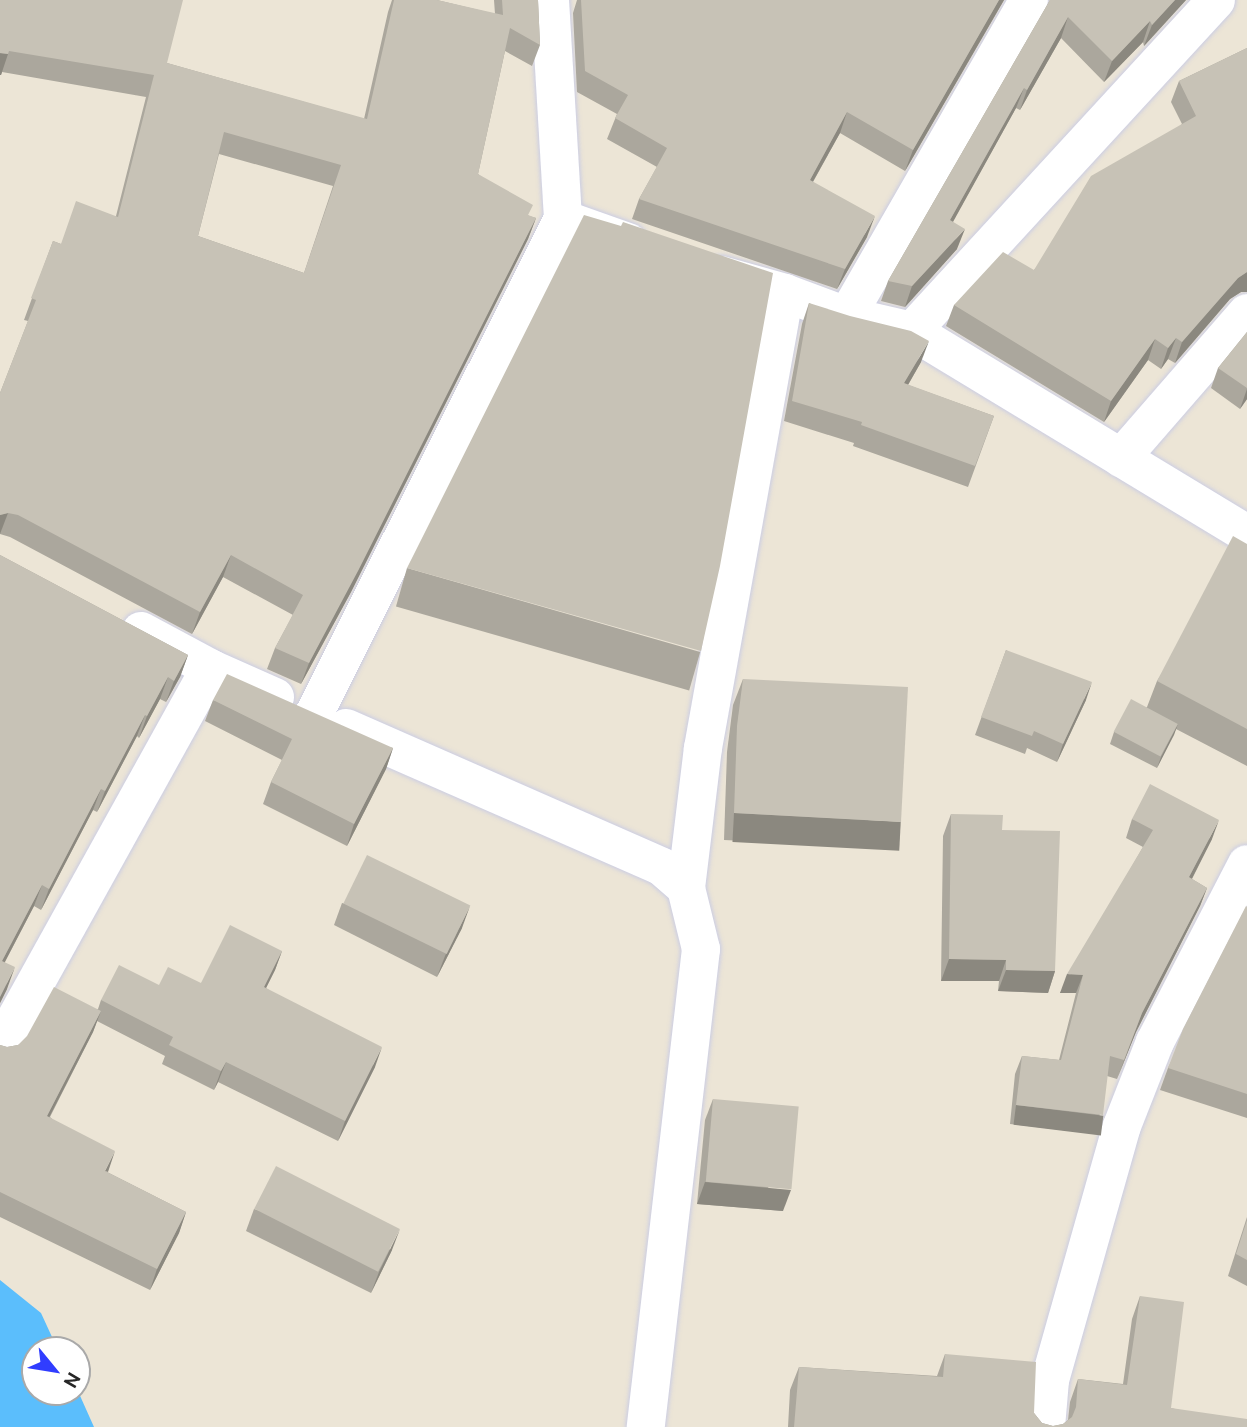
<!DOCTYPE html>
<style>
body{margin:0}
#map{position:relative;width:1247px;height:1427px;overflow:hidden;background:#ece5d6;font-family:Ubuntu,sans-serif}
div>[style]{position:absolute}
.water>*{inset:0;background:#5bbefc}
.roads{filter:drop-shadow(0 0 2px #cbcde3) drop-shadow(0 0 2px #cbcde3)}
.street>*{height:38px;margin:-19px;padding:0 19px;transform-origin:19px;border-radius:19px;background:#fff}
.wall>*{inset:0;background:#aba79d;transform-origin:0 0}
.shaded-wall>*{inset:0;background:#8b887f;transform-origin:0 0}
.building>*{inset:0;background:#c7c2b6;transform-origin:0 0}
span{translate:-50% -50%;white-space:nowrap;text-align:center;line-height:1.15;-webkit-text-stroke:5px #fff;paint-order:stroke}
.north{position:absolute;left:21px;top:1336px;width:70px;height:70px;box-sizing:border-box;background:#fff;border:2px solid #a9a9a9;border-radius:50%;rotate:120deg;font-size:19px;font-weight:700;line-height:28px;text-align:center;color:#272727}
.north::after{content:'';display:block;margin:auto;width:24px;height:32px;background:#303dff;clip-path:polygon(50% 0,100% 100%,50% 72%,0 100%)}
</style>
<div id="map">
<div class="water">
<div style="clip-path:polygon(0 1280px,41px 1313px,58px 1350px,35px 1350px,35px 1392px,77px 1392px,77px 1389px,94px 1427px,0 1427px)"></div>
</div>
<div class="roads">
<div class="street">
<div style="left:550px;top:0;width:219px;rotate:86.6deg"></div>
<div style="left:563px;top:219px;width:69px;rotate:19.5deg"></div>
<div style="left:721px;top:275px;width:66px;rotate:15.7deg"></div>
<div style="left:785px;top:293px;width:66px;rotate:20.4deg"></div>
<div style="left:847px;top:316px;width:67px;rotate:13deg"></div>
<div style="left:912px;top:331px;width:392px;rotate:31.2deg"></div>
<div style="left:847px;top:316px;width:365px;rotate:-60.1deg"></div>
<div style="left:912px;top:331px;width:449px;rotate:-47.4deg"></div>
<div style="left:1121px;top:458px;width:192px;rotate:-49deg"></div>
<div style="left:141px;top:631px;width:81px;rotate:28.2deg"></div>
<div style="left:212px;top:669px;width:69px;rotate:24deg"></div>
<div style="left:314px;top:714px;width:554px;rotate:-63.3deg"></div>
<div style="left:346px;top:728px;width:345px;rotate:23.7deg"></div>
<div style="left:662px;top:867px;width:32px;rotate:41deg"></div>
<div style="left:686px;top:888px;width:63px;rotate:76.2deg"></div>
<div style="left:701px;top:949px;width:481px;rotate:96.6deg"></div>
<div style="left:686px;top:888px;width:141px;rotate:-83.1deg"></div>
<div style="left:703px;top:748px;width:462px;rotate:-79.8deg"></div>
<div style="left:0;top:1047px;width:433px;rotate:-61deg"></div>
<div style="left:1046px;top:1427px;width:47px;rotate:-85.1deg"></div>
<div style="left:1050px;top:1380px;width:264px;rotate:-74.2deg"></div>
<div style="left:1122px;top:1126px;width:90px;rotate:-68.6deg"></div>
<div style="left:1155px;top:1042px;width:200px;rotate:-62.7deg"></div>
</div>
</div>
<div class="wall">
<div style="clip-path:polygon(evenodd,0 0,167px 63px,364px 119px,388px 12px,392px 0,437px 0,495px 14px,494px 0,538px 0,540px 45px,532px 66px,505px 51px,478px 174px,529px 216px,536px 218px,528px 239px,351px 592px,301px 684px,267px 669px,275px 648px,293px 615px,223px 577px,192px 634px,10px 537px,0 534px,0 393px,28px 321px,24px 320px,53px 241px,61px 244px,116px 216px,146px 97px,2px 72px,1px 75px,0 0,219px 154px,333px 186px,304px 273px,198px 236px,219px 154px)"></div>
<div style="clip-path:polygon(577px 0,1004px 0,905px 171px,840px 133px,813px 182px,867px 237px,837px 289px,632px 219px,639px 199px,657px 167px,607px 139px,617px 114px,577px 92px,573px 13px)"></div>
<div style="clip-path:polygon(1050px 0,1186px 0,1144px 46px,1143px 42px,1104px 82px,1061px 38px,1020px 110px,1016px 108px,953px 221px,957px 249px,905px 307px,881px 301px,888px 281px)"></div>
<div style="clip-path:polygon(1247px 48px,1247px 292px,1241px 292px,1230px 299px,1175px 363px,1168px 359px,1161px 369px,1148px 360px,1104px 422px,946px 326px,954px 305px,1034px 270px,1182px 124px,1171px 102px,1179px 81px)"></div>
<div style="clip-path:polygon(809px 303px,921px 362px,908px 385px,994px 416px,968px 487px,853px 446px,854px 443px,784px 421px,802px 324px)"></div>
<div style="clip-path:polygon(1247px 332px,1247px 399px,1240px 409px,1211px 388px,1218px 368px)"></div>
<div style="clip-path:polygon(1247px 544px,1247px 766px,1176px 729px,1157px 768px,1110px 744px,1114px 732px,1147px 707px,1157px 681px)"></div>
<div style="clip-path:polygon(0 555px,188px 655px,180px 677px,166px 702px,160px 699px,139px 738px,137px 736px,97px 812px,93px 810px,41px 910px,34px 906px,5px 962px,7px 989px,0 1003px)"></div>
<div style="left:407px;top:568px;width:305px;height:40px;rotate:16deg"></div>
<div style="clip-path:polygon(1006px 650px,1086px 700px,1057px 762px,1027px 748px,1025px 754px,975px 735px)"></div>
<div style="clip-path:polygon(743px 679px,892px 848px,724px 840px,727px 752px,733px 705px)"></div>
<div style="clip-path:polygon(213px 700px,393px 748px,386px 769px,347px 846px,263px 804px,271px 782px,282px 760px,205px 721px)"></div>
<div style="clip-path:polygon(951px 814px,1002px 830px,1055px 971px,1048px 993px,998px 991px,999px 981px,941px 981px,943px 836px)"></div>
<div style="clip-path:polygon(1132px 819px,1212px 839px,1192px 879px,1207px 888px,1200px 906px,1136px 1032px,1117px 1079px,1107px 1076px,1096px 1134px,1010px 1124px,1015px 1074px,1022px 1056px,1059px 1060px,1076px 993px,1060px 993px,1143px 847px,1126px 838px)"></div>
<div style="clip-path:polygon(342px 903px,462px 928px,437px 977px,334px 925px)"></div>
<div style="clip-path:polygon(1247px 907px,1247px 1118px,1160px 1090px,1168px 1068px)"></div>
<div style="clip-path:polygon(282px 951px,275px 970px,266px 988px,375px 1067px,338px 1141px,218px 1082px,214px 1090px,162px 1064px,165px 1056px,97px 1021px,93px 1032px,50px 1117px,107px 1172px,186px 1212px,179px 1233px,150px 1290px,0 1217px,0 1045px,7px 1047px,18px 1045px,98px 1009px,101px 1000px,159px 985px,201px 983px)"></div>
<div style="clip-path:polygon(713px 1099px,783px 1211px,697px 1204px,705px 1120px)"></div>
<div style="clip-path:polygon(254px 1209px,392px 1250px,371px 1293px,246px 1231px)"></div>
<div style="clip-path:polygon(1247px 1217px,1247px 1286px,1228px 1276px)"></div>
<div style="clip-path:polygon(1140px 1296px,1171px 1408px,1247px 1427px,788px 1427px,790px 1390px,799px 1367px,937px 1376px,945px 1354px,1034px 1413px,1042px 1423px,1053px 1426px,1063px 1424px,1068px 1420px,1070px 1402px,1078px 1379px,1123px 1384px,1132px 1319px)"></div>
</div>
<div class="shaded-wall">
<div style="clip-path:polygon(999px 0,1004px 0,905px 171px,913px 150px)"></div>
<div style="clip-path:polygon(1175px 0,1186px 0,1144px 46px,1152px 25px)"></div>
<div style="clip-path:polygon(1068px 17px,1061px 38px,1020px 110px,1027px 90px)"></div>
<div style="clip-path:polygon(1150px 21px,1143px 42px,1104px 82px,1112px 61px)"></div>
<div style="clip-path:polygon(0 53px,8px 54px,1px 75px,0 75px)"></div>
<div style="clip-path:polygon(1024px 88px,1016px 108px,943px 240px,950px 220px)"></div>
<div style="clip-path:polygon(847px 112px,840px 133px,802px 201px,810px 180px)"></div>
<div style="clip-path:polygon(875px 216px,867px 237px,837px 289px,845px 269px)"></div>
<div style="clip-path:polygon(536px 218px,528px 239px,351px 592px,301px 684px,309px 663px)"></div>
<div style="clip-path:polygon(965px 229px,957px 249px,905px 307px,912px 286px)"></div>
<div style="clip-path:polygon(1247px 272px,1247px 292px,1241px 292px,1230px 299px,1175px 363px,1182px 342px,1238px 278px)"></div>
<div style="clip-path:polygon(1176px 338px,1168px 359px,1161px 369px,1168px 348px)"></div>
<div style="clip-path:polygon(1155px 339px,1148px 360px,1104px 422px,1111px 401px)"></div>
<div style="clip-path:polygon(929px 341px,921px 362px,897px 404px,904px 383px)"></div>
<div style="clip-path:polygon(1247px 389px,1247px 399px,1240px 409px)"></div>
<div style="clip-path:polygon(8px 513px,0 534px,0 515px)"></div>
<div style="clip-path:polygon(231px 555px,223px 577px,192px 634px,200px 612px)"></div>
<div style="clip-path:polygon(188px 655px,180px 677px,166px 702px,174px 681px)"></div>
<div style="clip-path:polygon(168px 677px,160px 699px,139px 738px,147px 716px)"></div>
<div style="clip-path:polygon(1092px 682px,1086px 700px,1057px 762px,1063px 744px)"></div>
<div style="clip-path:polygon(145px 715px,137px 736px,97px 812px,105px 791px)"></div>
<div style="clip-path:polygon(1178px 724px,1174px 735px,1157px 768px,1161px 757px)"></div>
<div style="clip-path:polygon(393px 748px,386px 769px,347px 846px,354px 824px)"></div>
<div style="clip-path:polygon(101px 789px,93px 810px,41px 910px,49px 889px)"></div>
<div style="left:734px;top:813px;width:167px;height:29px;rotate:3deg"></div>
<div style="clip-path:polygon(1219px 820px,1212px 839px,1183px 896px,1189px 877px)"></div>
<div style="clip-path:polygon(42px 885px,34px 906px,0 971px,2px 961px)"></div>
<div style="clip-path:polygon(1207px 888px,1200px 906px,1136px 1032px,1117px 1079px,1142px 1013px)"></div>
<div style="clip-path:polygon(470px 906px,462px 928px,437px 977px,445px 956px)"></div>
<div style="clip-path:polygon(282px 951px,275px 970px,257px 1006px,264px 987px)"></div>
<div style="clip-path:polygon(949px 959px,1006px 960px,999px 981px,941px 981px)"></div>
<div style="clip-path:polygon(15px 967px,7px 989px,0 1003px,0 997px)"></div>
<div style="clip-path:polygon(1006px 970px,1055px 971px,1048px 993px,998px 991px)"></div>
<div style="clip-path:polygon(1067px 974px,1083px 975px,1076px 993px,1060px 993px)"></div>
<div style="clip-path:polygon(101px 1011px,93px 1032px,39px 1137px,47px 1116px)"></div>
<div style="clip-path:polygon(382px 1047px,375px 1067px,338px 1141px,345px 1121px)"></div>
<div style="clip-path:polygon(226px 1062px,218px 1082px,214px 1090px,221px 1071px)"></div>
<div style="left:1016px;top:1105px;width:88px;height:20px;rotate:7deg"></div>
<div style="clip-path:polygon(115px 1151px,108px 1172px,105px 1171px)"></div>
<div style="clip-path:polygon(705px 1182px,791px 1190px,783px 1211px,697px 1204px)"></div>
<div style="clip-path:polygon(186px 1212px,179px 1233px,150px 1290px,157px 1269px)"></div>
<div style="clip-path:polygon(400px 1229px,392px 1250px,371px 1293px,379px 1272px)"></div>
</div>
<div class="building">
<div style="clip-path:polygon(evenodd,0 0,183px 0,167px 63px,367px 119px,394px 0,437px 0,503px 15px,502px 0,538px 0,540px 45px,510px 28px,478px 174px,533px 205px,528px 215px,536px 218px,358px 571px,309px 663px,275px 648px,303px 595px,231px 555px,200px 612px,18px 515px,8px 513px,0 515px,0 393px,36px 300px,31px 298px,53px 241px,61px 244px,76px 201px,118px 217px,154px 75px,9px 51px,8px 54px,0 53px,0 0,224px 132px,341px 165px,304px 273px,198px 236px,224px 132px)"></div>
<div style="clip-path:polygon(581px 0,999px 0,913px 150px,847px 112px,810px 180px,875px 216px,845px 269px,639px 199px,667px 148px,615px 118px,628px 95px,585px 71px)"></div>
<div style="clip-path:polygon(1050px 0,1175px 0,1152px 25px,1150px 21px,1112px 61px,1068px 17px,1027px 90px,1024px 88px,950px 220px,965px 229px,912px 286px,888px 281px)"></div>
<div style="clip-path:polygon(1247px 48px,1247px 272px,1238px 278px,1182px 342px,1176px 338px,1168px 348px,1155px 339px,1111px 401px,954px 305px,1003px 252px,1034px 270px,1091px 176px,1196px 116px,1179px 81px)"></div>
<div style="clip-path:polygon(584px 215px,621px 226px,623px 222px,773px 273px,720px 566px,701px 651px,407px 568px)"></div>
<div style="clip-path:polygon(809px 303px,850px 316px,911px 331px,929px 341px,904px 383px,994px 416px,975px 466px,861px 425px,862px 422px,792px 401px)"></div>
<div style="clip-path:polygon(1247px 332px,1247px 388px,1218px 368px)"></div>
<div style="clip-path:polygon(1233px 536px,1247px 544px,1247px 729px,1157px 681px)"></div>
<div style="clip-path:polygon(0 555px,188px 655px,174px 681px,168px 677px,147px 716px,145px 715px,105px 791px,101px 789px,49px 889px,42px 885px,2px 961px,15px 967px,0 997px)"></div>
<div style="clip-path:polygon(1006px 650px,1092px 682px,1063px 744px,1034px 731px,1032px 736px,981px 717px)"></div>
<div style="clip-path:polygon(227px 674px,393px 748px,354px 824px,271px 782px,292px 739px,213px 700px)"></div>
<div style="clip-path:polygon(743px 679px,908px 687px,901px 822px,734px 813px,737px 726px)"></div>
<div style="left:1131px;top:699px;width:53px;height:37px;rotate:28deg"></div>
<div style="clip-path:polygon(1150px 784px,1219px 820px,1189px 877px,1207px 888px,1142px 1013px,1124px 1060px,1110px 1056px,1103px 1115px,1016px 1105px,1022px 1056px,1061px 1060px,1083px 975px,1067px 974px,1153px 830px,1132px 819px)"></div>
<div style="clip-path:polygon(951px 814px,1003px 815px,1002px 830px,1060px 831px,1055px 971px,1006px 970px,1006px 960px,949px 959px)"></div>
<div style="left:367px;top:855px;width:115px;height:54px;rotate:26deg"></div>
<div style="clip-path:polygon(1246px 906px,1247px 907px,1247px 1094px,1168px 1068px,1183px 1029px)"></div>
<div style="clip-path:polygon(230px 925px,282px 951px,264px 987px,382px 1047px,345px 1121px,226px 1062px,221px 1071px,169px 1045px,173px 1037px,101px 1000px,119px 965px,159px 985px,168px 967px,201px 983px)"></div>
<div style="clip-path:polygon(54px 987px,101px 1011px,47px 1116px,115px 1151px,105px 1171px,186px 1212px,157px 1269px,0 1192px,0 1045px,7px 1047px,18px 1045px,27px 1036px)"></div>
<div style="left:713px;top:1099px;width:86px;height:83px;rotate:5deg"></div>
<div style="left:276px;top:1166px;width:139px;height:48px;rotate:27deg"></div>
<div style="clip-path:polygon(1247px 1220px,1247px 1260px,1236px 1254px)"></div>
<div style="clip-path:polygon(1140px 1296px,1184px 1302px,1171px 1408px,1247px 1419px,1247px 1427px,794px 1427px,799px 1367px,943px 1377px,945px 1354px,1036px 1362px,1034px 1413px,1042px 1423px,1053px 1426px,1063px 1424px,1072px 1417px,1076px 1407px,1078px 1379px,1127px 1385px)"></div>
</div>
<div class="north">N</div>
</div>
